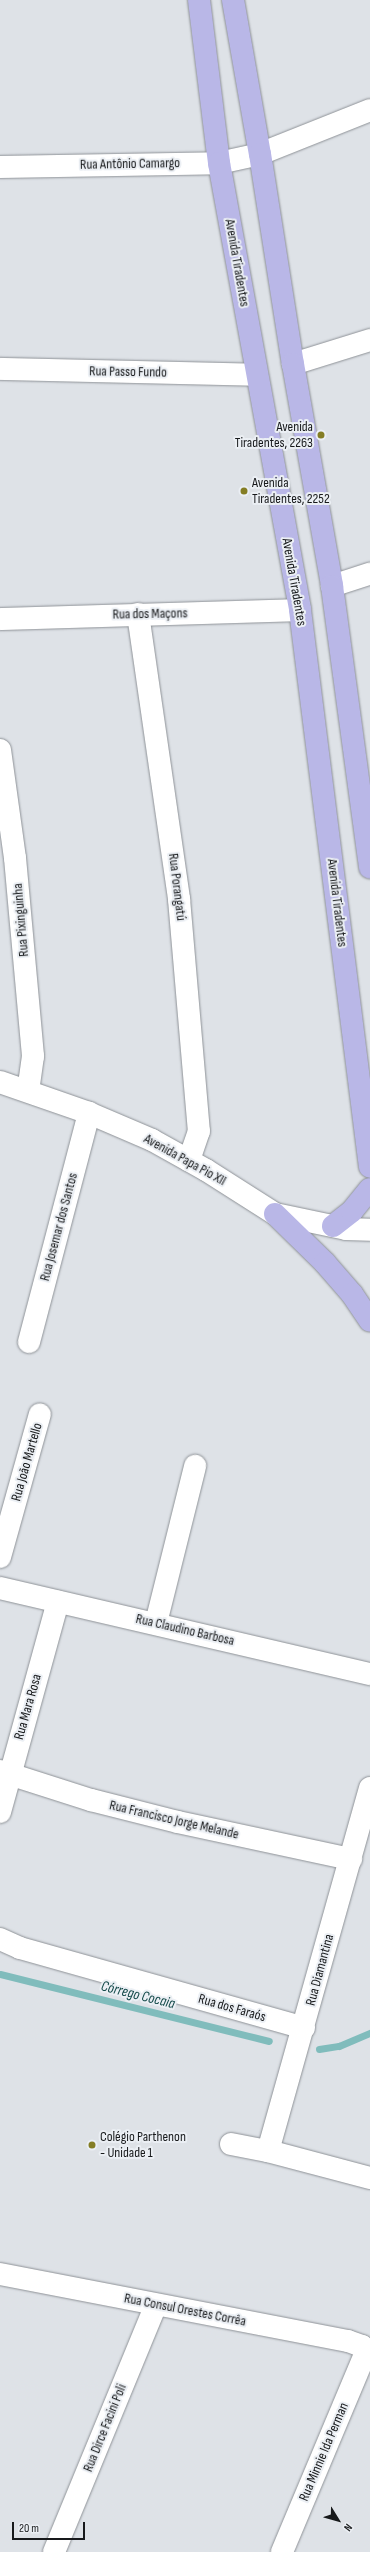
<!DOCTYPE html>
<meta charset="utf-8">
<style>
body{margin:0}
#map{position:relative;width:370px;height:2552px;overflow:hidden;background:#dee2e7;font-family:"Sofia Sans Condensed",sans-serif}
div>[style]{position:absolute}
.stream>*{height:7px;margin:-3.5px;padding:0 3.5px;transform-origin:3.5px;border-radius:3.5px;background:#80bcbc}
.roads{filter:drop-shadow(0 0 1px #8e9297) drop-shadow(0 0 1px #8e9297)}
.minor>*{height:22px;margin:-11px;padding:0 11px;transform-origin:11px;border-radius:11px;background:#fff}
.major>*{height:22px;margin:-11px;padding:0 11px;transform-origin:11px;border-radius:11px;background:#b9b7e7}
.dots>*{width:11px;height:11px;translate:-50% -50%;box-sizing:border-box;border:2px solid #ebeff4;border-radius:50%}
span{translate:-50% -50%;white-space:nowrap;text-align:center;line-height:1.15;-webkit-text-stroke:4px #ebeff4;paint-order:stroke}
.street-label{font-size:14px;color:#17191b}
.poi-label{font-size:14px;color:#17191b}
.right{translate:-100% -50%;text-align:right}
.left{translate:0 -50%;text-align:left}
.water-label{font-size:15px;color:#144a4a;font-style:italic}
.north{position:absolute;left:318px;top:2500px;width:40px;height:40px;-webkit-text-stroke:3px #ebeff4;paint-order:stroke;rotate:127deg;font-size:11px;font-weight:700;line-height:16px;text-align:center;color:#17191b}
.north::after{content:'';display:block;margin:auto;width:14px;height:18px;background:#17191b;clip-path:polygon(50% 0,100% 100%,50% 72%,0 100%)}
.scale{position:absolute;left:12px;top:2522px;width:73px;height:18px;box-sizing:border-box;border:2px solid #17191b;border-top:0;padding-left:5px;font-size:12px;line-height:14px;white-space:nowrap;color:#17191b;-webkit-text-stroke:3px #ebeff4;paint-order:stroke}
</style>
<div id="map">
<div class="stream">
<div style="left:0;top:1974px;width:277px;rotate:14deg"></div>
<div style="left:319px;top:2049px;width:20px;rotate:-9deg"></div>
<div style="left:339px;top:2046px;width:34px;rotate:-23deg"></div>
</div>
<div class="roads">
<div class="minor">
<div style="left:0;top:167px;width:219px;rotate:-1deg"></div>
<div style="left:219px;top:163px;width:42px;rotate:-12.4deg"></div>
<div style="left:260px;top:154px;width:118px;rotate:-21.8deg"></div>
<div style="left:293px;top:364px;width:81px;rotate:-17.3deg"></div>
<div style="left:0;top:369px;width:256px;rotate:1.3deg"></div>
<div style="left:332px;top:586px;width:40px;rotate:-18deg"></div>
<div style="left:138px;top:614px;width:288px;rotate:81.8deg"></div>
<div style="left:179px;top:899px;width:233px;rotate:85.1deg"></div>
<div style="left:199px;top:1131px;width:31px;rotate:109deg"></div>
<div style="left:0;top:619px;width:300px;rotate:-1.7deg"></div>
<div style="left:0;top:750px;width:109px;rotate:82.1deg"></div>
<div style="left:15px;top:858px;width:199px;rotate:84.8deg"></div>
<div style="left:33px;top:1056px;width:35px;rotate:98deg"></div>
<div style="left:0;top:1082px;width:94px;rotate:19.2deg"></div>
<div style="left:89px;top:1113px;width:69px;rotate:23.2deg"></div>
<div style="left:152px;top:1140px;width:62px;rotate:29.1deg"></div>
<div style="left:206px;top:1170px;width:82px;rotate:32.5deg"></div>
<div style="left:275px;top:1214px;width:73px;rotate:11.9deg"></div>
<div style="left:346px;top:1229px;width:24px;rotate:2deg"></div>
<div style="left:29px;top:1342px;width:237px;rotate:-75.3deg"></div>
<div style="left:0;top:1557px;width:148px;rotate:-74.4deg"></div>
<div style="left:0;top:1588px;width:380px;rotate:13.1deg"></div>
<div style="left:156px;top:1623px;width:162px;rotate:-76deg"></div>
<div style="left:0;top:1771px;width:96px;rotate:17.7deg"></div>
<div style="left:91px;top:1800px;width:90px;rotate:14.2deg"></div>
<div style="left:178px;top:1822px;width:177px;rotate:12.1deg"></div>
<div style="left:0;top:1812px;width:218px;rotate:-74.6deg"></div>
<div style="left:0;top:1939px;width:22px;rotate:24deg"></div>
<div style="left:20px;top:1948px;width:295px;rotate:15.7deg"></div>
<div style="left:231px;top:2144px;width:38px;rotate:11deg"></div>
<div style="left:268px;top:2151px;width:106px;rotate:14.8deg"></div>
<div style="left:268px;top:2151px;width:377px;rotate:-74.3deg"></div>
<div style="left:0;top:2274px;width:354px;rotate:10.9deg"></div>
<div style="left:348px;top:2341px;width:15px;rotate:20deg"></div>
<div style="left:362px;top:2346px;width:7px;rotate:56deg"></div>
<div style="left:366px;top:2352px;width:217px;rotate:112.8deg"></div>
<div style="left:54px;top:2552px;width:267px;rotate:-67.6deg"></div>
</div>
<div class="major">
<div style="left:199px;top:0;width:164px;rotate:83deg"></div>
<div style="left:219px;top:163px;width:454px;rotate:79.7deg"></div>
<div style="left:300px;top:610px;width:561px;rotate:82.84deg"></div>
<div style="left:233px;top:0;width:156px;rotate:80.1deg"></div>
<div style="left:260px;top:154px;width:213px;rotate:81.1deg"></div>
<div style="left:293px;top:364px;width:225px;rotate:80deg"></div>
<div style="left:332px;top:586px;width:284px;rotate:82.3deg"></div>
<div style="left:275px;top:1214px;width:70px;rotate:44.4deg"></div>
<div style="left:325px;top:1263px;width:41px;rotate:48.9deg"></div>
<div style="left:352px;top:1294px;width:32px;rotate:56deg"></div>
<div style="left:333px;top:1226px;width:24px;rotate:-38deg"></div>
<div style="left:352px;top:1211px;width:28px;rotate:-51deg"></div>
</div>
</div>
<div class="dots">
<div style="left:321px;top:435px;background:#847d24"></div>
<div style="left:244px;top:491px;background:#847d24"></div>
<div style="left:92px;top:2145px;background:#847d24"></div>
</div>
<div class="street-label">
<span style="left:130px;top:164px;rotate:-1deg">Rua Antônio Camargo</span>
<span style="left:237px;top:263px;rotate:80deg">Avenida Tiradentes</span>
<span style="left:128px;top:372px;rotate:1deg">Rua Passo Fundo</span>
<span style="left:294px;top:582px;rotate:80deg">Avenida Tiradentes</span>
<span style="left:150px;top:614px;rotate:-1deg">Rua dos Maçons</span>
<span style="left:177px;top:887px;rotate:83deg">Rua Porangatú</span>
<span style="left:337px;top:903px;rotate:83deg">Avenida Tiradentes</span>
<span style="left:21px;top:920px;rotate:-95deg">Rua Pixinguinha</span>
<span style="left:185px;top:1160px;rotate:29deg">Avenida Papa Pio XII</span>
<span style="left:59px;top:1227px;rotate:-75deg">Rua Josemar dos Santos</span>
<span style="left:27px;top:1462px;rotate:-74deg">Rua João Martello</span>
<span style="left:185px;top:1630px;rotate:13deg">Rua Claudino Barbosa</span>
<span style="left:28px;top:1707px;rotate:-74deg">Rua Mara Rosa</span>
<span style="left:174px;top:1820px;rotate:13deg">Rua Francisco Jorge Melande</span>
<span style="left:320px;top:1970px;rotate:-75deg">Rua Diamantina</span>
<span style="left:232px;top:2008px;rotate:16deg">Rua dos Faraós</span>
<span style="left:185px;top:2310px;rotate:11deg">Rua Consul Orestes Corrêa</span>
<span style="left:105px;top:2428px;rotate:-68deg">Rua Dirce Facini Poli</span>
<span style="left:324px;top:2452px;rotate:-67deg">Rua Minnie Ida Perman</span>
</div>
<div class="poi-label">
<span class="right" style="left:313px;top:435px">Avenida<br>Tiradentes, 2263</span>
<span class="left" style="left:252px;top:491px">Avenida<br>Tiradentes, 2252</span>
<span class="left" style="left:100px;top:2145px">Colégio Parthenon<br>- Unidade 1</span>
</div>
<div class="water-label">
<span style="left:138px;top:1995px;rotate:14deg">Córrego Cocaia</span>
</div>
<div class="north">N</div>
<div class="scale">20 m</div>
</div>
